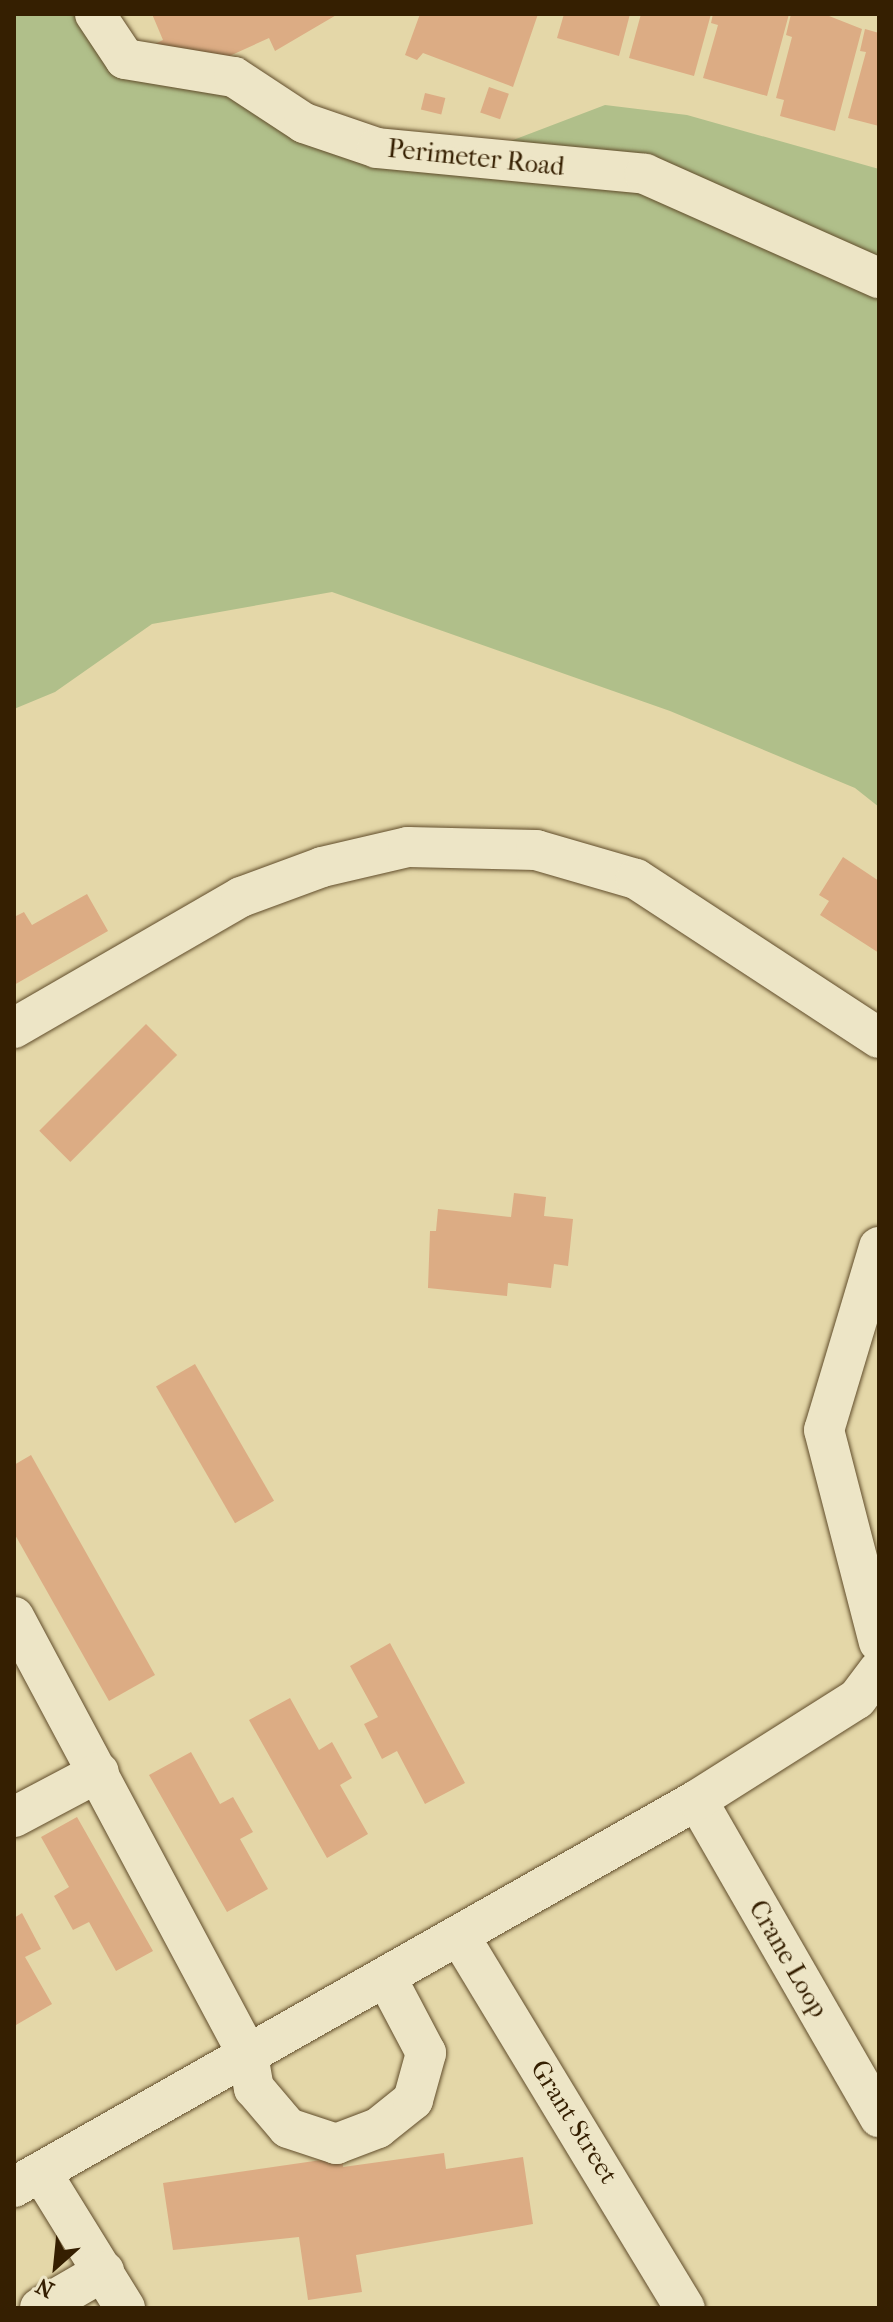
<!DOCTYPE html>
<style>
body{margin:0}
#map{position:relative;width:893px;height:2322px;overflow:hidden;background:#e4d7a8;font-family:"IM FELL French Canon",serif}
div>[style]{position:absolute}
.green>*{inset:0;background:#b0bf8a}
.building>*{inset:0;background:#dcac84;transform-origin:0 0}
.roads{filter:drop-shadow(0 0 2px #614d2b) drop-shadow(0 0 2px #614d2b)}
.minor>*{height:40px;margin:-20px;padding:0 20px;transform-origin:20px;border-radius:20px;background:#ede5c6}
span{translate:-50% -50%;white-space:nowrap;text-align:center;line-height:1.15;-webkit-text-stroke:6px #ede5c6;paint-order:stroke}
.street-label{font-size:26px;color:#351f01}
.frame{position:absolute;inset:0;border:16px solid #351f01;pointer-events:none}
.north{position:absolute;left:16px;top:2226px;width:80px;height:80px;-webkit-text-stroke:6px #ede5c6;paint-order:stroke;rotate:207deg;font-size:22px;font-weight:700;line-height:32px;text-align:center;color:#351f01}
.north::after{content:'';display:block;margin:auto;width:28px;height:36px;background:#351f01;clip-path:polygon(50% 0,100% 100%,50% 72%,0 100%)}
</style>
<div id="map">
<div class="green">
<div style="clip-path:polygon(14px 14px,73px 14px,100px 50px,388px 139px,490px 149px,605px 105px,687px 115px,879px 169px,879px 807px,855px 788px,670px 711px,332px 592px,152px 624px,55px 692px,14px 709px)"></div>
</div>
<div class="building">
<div style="clip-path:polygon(152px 14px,338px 14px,275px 51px,269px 38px,214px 63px,155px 44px,163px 40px)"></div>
<div style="clip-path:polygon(420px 14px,538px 14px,513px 87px,423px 53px,417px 60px,405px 55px)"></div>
<div style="clip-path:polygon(564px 14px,630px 14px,619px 56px,557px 38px)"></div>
<div style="clip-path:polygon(641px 14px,711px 14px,694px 76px,629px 58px)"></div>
<div style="clip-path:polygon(713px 14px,789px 14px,767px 96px,703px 78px,718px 25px,711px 23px)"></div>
<div style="clip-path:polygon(791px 14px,824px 14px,862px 29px,835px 131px,780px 116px,784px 100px,776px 98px,792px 37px,786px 35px)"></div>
<div style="clip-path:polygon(865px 29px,879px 33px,879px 126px,848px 118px,866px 52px,860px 51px)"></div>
<div style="left:489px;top:87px;width:21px;height:27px;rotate:19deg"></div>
<div style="left:425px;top:93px;width:21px;height:17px;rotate:14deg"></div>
<div style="clip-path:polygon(843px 857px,879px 881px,879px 953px,820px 915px,829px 901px,819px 895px)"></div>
<div style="clip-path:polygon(87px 894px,108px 931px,14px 985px,14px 917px,24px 912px,32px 925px)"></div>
<div style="left:146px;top:1024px;width:44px;height:151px;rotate:45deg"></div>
<div style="clip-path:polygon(514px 1193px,546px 1197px,544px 1216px,573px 1219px,568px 1266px,554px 1264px,551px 1288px,508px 1283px,507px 1296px,428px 1288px,430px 1231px,436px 1231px,438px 1209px,511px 1217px)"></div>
<div style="left:195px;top:1364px;width:158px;height:45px;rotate:60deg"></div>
<div style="clip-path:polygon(31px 1455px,155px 1675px,109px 1701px,14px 1533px,14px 1465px)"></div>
<div style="clip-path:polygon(390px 1643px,465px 1783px,425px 1804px,397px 1751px,382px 1759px,364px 1724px,378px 1717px,350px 1666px)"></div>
<div style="clip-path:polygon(290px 1698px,319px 1750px,332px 1742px,352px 1778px,340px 1785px,368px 1834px,327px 1858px,249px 1720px)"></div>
<div style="clip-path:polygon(191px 1752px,220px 1804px,233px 1797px,253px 1832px,240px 1839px,268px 1889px,227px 1912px,149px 1775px)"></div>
<div style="clip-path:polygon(77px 1817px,153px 1951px,116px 1971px,89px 1922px,73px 1930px,54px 1896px,69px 1887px,41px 1837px)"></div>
<div style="clip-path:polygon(22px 1913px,41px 1949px,25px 1957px,52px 2004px,16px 2025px,14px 1918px)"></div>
<div style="clip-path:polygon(444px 2153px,446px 2169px,523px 2157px,533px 2224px,356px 2255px,362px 2292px,308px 2300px,299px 2237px,173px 2250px,163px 2183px,342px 2157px,343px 2167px)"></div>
</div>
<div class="roads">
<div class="minor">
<div style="left:95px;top:14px;width:54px;rotate:56.3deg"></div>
<div style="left:125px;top:59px;width:110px;rotate:9.4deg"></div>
<div style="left:234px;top:77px;width:84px;rotate:33.3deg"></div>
<div style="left:304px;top:123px;width:77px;rotate:18.9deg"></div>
<div style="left:377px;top:148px;width:269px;rotate:5.5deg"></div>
<div style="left:645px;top:174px;width:256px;rotate:24deg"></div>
<div style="left:14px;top:1028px;width:262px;rotate:-30deg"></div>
<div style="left:241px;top:897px;width:86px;rotate:-20.3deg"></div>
<div style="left:322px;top:867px;width:88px;rotate:-13.1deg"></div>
<div style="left:408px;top:847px;width:128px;rotate:1.3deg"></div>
<div style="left:536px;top:850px;width:104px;rotate:16.2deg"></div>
<div style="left:636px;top:879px;width:290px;rotate:33.2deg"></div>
<div style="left:879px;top:1247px;width:191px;rotate:106.7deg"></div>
<div style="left:824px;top:1430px;width:219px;rotate:75.5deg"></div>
<div style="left:14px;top:1617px;width:497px;rotate:61.9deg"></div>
<div style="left:248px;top:2055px;width:34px;rotate:80deg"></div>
<div style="left:254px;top:2088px;width:52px;rotate:49.6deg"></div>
<div style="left:288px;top:2128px;width:51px;rotate:18.4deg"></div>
<div style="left:336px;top:2144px;width:45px;rotate:-20.9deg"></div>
<div style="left:378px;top:2128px;width:45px;rotate:-38.7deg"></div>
<div style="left:413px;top:2100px;width:49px;rotate:-74.5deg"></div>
<div style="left:426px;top:2053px;width:84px;rotate:-117.8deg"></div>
<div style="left:697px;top:1800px;width:366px;rotate:60.1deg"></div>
<div style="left:14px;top:1817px;width:96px;rotate:-27.9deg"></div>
<div style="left:460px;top:1937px;width:434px;rotate:58.8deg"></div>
<div style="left:41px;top:2172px;width:160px;rotate:58.3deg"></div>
<div style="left:14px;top:2187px;width:785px;rotate:-29.54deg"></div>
<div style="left:697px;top:1800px;width:189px;rotate:-32.3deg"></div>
<div style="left:857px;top:1699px;width:36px;rotate:-53deg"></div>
<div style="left:40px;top:2308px;width:74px;rotate:-30deg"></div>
</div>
</div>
<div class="street-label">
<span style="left:476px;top:158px;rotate:6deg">Perimeter Road</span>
<span style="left:788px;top:1959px;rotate:60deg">Crane Loop</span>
<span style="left:574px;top:2122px;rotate:58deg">Grant Street</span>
</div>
<div class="frame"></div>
<div class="north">N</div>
</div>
